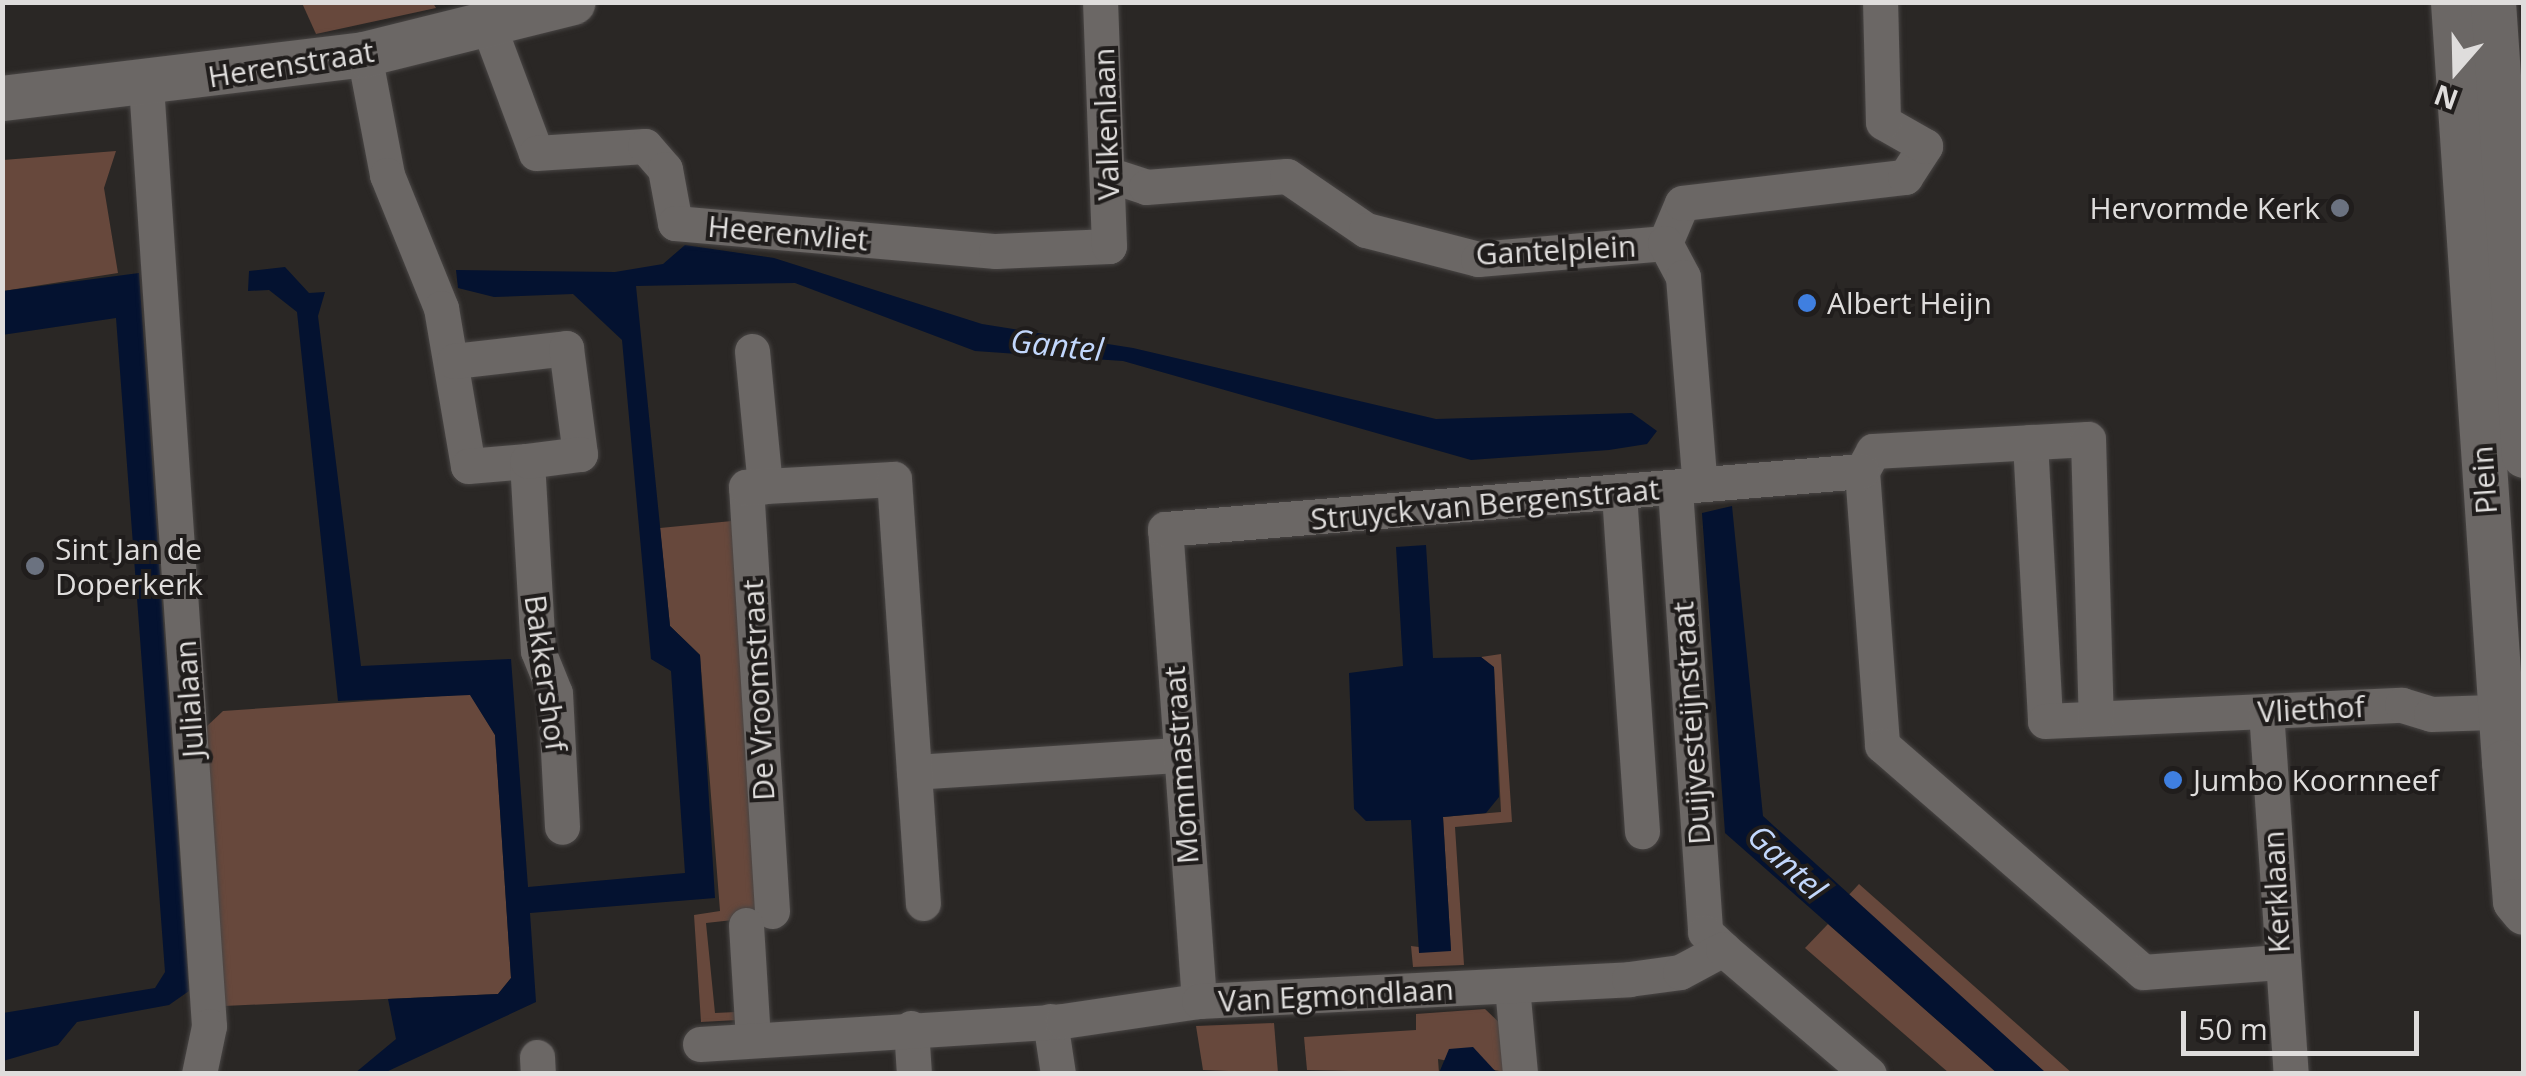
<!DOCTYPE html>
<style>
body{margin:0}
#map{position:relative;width:2526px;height:1076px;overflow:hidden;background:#2a2725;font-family:"Open Sans",sans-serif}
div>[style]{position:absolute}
.green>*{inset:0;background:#67483c}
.water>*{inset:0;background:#041230}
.roads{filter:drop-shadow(0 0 2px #484544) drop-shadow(0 0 2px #484544)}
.minor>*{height:35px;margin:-17.5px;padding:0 17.5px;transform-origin:17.5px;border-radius:17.5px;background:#6b6765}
.tertiary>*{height:45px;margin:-22.5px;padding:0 22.5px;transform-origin:22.5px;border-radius:22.5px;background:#6b6765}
.dots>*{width:28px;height:28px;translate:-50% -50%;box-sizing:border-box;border:5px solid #201d1c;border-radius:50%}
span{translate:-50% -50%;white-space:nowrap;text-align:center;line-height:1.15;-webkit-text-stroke:8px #201d1c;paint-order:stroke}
.street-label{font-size:30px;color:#dfdddc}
.poi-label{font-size:30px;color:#dfdddc}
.right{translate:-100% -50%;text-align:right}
.left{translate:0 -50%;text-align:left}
.water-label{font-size:32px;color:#c2d7fc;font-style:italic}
.frame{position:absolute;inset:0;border:5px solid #dfdddc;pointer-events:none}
.north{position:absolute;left:2406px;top:20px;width:100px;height:100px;-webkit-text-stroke:8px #201d1c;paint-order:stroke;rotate:200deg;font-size:28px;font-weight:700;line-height:40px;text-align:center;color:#dfdddc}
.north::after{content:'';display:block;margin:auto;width:35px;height:45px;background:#dfdddc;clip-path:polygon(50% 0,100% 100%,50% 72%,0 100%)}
.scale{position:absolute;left:2181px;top:1011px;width:238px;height:45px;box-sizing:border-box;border:5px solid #dfdddc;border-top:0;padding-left:12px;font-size:30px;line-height:35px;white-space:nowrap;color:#dfdddc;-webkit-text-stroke:8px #201d1c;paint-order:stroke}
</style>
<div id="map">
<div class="green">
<div style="clip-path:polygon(318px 3px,433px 3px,436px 8px,316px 34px,302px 3px)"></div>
<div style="clip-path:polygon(116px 151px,104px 188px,118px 273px,3px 291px,3px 160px)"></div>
<div style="clip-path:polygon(732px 521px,760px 917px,706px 923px,715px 1013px,736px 1012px,738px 1020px,701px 1022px,694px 915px,720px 911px,700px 655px,670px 626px,660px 528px)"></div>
<div style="clip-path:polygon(1501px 654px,1512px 822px,1455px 827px,1464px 965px,1413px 967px,1411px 946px,1451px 951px,1443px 817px,1501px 812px,1494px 668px,1481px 657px)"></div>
<div style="clip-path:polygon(470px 694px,495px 735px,511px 978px,498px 994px,224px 1006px,206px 727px,223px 711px)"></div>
<div style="clip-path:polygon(1859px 884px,2072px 1073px,2046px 1073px,1846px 898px)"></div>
<div style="clip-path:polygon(1828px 924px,1997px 1073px,1949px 1073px,1805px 948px)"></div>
<div style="clip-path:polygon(1485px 1009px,1506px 1029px,1510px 1073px,1438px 1059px,1439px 1073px,1307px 1070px,1304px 1037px,1416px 1030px,1416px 1014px)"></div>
<div style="clip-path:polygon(1274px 1023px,1278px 1073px,1203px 1070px,1196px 1026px)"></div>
</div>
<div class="water">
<div style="clip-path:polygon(685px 245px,774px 258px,982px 324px,1133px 348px,1436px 419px,1632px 413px,1657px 431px,1647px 444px,1609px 450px,1471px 460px,1123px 361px,975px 351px,795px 283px,636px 286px,670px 626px,700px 655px,715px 898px,530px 913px,536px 1002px,384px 1073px,355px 1073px,396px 1039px,388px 999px,498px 994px,511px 978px,495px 735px,470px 695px,338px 701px,297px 312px,269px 290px,248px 291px,249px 271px,285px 267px,309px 293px,325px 292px,318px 316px,361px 666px,511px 659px,528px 887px,685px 873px,671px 671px,651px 659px,622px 340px,573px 294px,494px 297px,458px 288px,456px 270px,615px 272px,663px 264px)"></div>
<div style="clip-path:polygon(139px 273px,189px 991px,169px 1005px,77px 1022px,58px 1045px,3px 1061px,3px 1013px,155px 988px,165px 972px,116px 318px,2px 335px,3px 291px)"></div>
<div style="clip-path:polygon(1732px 506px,1763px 816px,2046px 1073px,1997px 1073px,1725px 833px,1702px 513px)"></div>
<div style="clip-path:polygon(1426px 545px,1433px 658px,1481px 657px,1494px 667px,1499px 797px,1486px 813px,1443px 817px,1451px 951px,1419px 953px,1411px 820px,1366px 821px,1354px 809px,1349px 673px,1403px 666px,1396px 547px)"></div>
<div style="clip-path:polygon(1473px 1047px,1497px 1073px,1439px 1073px,1449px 1049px)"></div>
</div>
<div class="roads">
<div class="minor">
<div style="left:490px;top:30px;width:131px;rotate:69.5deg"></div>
<div style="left:536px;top:153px;width:109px;rotate:-3.7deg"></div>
<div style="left:645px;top:146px;width:30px;rotate:49deg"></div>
<div style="left:665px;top:169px;width:55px;rotate:79.5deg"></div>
<div style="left:675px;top:223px;width:322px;rotate:5deg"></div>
<div style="left:996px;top:251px;width:113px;rotate:-2.5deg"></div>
<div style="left:1109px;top:246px;width:244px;rotate:-92.1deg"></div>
<div style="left:364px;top:54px;width:123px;rotate:79.2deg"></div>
<div style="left:387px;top:175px;width:144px;rotate:67.9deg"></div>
<div style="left:441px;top:308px;width:160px;rotate:80.3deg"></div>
<div style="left:468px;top:466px;width:59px;rotate:-4.8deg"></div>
<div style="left:527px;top:461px;width:190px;rotate:86.7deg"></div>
<div style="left:538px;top:651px;width:45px;rotate:68deg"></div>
<div style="left:555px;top:693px;width:134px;rotate:87deg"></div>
<div style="left:146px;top:85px;width:943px;rotate:86.17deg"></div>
<div style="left:209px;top:1026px;width:49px;rotate:101.8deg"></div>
<div style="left:1110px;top:175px;width:38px;rotate:18deg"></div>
<div style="left:1146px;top:187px;width:141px;rotate:-4.5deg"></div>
<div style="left:1287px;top:176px;width:96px;rotate:34.4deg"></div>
<div style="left:1366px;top:230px;width:116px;rotate:14.5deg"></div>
<div style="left:1478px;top:259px;width:188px;rotate:-4.9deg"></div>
<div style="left:1665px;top:243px;width:43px;rotate:-67deg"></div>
<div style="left:1682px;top:203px;width:225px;rotate:-6.7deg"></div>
<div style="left:1905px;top:177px;width:37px;rotate:-57deg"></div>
<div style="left:1925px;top:146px;width:48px;rotate:-150.3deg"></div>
<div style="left:1883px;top:122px;width:120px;rotate:-91.4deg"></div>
<div style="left:1665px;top:243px;width:38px;rotate:62deg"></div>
<div style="left:1683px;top:277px;width:202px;rotate:85.4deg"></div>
<div style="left:752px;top:351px;width:136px;rotate:84.5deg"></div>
<div style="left:454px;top:361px;width:113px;rotate:-6.6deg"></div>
<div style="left:566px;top:348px;width:107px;rotate:82.5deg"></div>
<div style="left:580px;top:454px;width:53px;rotate:172.5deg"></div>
<div style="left:2030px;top:442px;width:279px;rotate:86.9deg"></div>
<div style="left:2045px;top:721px;width:357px;rotate:-2.6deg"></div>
<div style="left:2402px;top:705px;width:30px;rotate:17deg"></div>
<div style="left:2431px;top:714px;width:93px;rotate:-1.8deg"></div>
<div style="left:1862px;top:471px;width:275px;rotate:85.8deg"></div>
<div style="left:1882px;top:745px;width:346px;rotate:41deg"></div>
<div style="left:2143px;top:972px;width:137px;rotate:-4.2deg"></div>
<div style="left:1862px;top:471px;width:23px;rotate:-61deg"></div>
<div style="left:1873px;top:451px;width:215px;rotate:-3.2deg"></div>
<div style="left:2088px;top:439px;width:279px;rotate:88.4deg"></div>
<div style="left:1675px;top:489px;width:444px;rotate:86.1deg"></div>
<div style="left:1705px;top:932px;width:25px;rotate:43deg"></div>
<div style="left:1619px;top:494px;width:338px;rotate:86.1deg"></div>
<div style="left:2266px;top:711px;width:364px;rotate:86.1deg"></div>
<div style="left:914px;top:772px;width:265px;rotate:-3.7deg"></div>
<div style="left:772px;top:911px;width:425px;rotate:-93.5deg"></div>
<div style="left:746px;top:487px;width:148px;rotate:-3.1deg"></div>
<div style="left:894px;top:479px;width:425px;rotate:86.1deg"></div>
<div style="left:746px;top:925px;width:115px;rotate:86.5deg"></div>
<div style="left:1512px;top:987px;width:87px;rotate:84.7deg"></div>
<div style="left:1199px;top:1001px;width:473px;rotate:-94.1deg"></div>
<div style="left:1165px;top:529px;width:699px;rotate:-4.76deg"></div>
<div style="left:1050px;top:1021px;width:54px;rotate:81.4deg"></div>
<div style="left:911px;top:1028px;width:46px;rotate:86.3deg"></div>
<div style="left:700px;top:1044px;width:364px;rotate:-3.6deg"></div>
<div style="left:1063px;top:1021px;width:137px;rotate:-8.4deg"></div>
<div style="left:1199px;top:1001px;width:431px;rotate:-2.9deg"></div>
<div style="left:1629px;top:979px;width:51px;rotate:-7.8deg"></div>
<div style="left:1680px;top:972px;width:49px;rotate:-28.1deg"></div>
<div style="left:1723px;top:949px;width:192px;rotate:40.6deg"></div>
<div style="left:537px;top:1057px;width:17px;rotate:87deg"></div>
</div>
<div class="tertiary">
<div style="left:2453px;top:2px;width:762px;rotate:86.16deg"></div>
<div style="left:2504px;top:762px;width:139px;rotate:85.5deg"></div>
<div style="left:2515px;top:901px;width:14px;rotate:51deg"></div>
<div style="left:2493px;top:2px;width:454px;rotate:86.1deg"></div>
<div style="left:2px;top:98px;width:365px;rotate:-6.9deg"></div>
<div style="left:364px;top:54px;width:215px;rotate:-14deg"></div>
</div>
</div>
<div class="dots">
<div style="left:2340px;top:208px;background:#6b7280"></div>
<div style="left:1807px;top:303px;background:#3f7fe0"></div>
<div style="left:35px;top:566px;background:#6b7280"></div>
<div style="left:2173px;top:780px;background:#3f7fe0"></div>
</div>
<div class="street-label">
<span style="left:291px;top:64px;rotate:-9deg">Herenstraat</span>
<span style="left:1106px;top:124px;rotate:-92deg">Valkenlaan</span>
<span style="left:788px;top:233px;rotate:5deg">Heerenvliet</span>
<span style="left:1556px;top:250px;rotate:-3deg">Gantelplein</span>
<span style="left:2484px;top:480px;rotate:-94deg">Plein</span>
<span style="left:1485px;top:504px;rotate:-5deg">Struyck van Bergenstraat</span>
<span style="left:546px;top:673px;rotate:82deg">Bakkershof</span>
<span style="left:758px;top:690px;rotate:-93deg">De Vroomstraat</span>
<span style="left:189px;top:699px;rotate:-94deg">Julialaan</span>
<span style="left:2311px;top:709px;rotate:-3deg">Vliethof</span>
<span style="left:1691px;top:723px;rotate:-94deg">Duijvesteijnstraat</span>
<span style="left:1181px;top:765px;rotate:-94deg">Mommastraat</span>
<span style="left:2276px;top:892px;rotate:-93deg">Kerklaan</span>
<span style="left:1336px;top:995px;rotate:-3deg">Van Egmondlaan</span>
</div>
<div class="poi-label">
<span class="right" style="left:2320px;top:208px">Hervormde Kerk</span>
<span class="left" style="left:1827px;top:303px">Albert Heijn</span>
<span class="left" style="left:55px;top:566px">Sint Jan de<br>Doperkerk</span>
<span class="left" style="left:2193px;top:780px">Jumbo Koornneef</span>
</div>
<div class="water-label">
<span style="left:1057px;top:345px;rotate:6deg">Gantel</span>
<span style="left:1787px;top:862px;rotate:43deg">Gantel</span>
</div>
<div class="frame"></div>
<div class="north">N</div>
<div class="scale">50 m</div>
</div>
